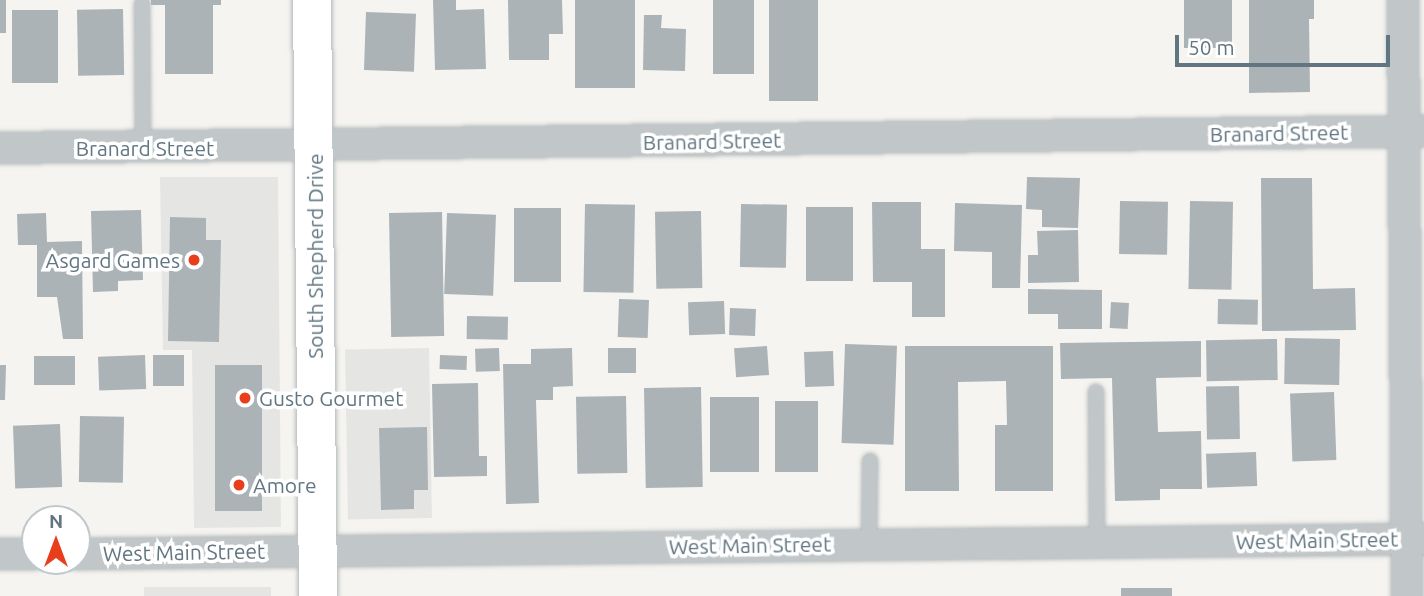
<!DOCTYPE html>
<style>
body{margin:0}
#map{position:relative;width:1424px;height:596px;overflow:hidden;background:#f5f4f0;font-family:Ubuntu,sans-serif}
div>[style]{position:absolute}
.built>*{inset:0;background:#e5e6e4;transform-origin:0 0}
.building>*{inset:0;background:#abb3b7;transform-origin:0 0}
.roads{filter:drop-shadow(0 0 2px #b4b9bc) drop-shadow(0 0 2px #b4b9bc)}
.lane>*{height:14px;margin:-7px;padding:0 7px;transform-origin:7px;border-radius:7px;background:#c1c6c8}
.street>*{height:30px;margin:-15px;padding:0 15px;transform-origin:15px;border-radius:15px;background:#c1c6c8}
.primary>*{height:38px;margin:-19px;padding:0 19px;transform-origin:19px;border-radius:19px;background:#fff}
.dots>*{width:19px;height:19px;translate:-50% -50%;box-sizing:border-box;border:4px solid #fff;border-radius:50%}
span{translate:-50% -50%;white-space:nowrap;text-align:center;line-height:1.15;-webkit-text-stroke:7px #fff;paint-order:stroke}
.street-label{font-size:21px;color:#627682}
.poi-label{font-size:21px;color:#627682}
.right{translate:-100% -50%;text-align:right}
.left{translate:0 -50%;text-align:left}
.north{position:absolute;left:21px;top:505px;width:70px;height:70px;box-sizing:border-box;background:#fff;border:2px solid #c0c8cd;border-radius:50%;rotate:0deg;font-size:19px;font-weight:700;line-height:28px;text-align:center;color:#627682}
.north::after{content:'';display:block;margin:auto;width:24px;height:32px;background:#e93e1c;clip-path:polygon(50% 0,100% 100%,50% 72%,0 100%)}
.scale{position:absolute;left:1175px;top:35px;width:215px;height:32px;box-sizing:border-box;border:4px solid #627682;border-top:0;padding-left:9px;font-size:21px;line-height:24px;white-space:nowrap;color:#627682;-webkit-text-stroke:5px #fff;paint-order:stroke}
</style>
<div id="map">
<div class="built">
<div style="clip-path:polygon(160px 177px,278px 177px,281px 527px,194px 528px,192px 350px,163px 350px)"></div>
<div style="left:429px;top:348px;width:170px;height:84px;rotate:89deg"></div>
<div style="left:271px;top:587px;width:9px;height:127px;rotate:90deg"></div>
</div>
<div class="building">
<div style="left:0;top:0;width:6px;height:33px"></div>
<div style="clip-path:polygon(151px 0,221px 0,221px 5px,213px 5px,213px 74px,165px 74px,165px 5px,151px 5px)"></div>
<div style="clip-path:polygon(433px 0,456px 0,456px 10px,484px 9px,486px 69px,435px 70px)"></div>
<div style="clip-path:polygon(508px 0,562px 0,563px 34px,549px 34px,549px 60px,509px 60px)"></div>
<div style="left:575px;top:0;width:60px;height:88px"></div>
<div style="left:713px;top:0;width:41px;height:74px"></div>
<div style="left:769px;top:0;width:49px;height:101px"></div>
<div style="left:1184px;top:0;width:48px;height:48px"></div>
<div style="clip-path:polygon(1249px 0,1314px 0,1314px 19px,1309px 19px,1310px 92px,1249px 93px)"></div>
<div style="left:123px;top:9px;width:66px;height:46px;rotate:89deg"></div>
<div style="left:12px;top:10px;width:46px;height:73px"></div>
<div style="left:366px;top:12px;width:50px;height:58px;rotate:2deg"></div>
<div style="clip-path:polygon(644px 15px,662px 15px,661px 28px,686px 29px,685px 71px,643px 70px)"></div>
<div style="clip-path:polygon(1027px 177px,1080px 178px,1078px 228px,1042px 227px,1042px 210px,1026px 209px)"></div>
<div style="clip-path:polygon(1261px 178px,1312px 178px,1313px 289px,1355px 288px,1356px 330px,1262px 331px)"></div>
<div style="left:1120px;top:201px;width:48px;height:53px;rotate:1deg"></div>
<div style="left:1190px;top:201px;width:43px;height:88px;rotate:1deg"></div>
<div style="clip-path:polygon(872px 202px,921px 202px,921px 249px,945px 249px,945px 317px,912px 317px,912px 282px,873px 282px)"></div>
<div style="clip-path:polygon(955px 203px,1022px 205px,1020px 288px,992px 288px,992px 252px,954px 251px)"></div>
<div style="left:585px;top:204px;width:50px;height:88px;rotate:1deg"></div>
<div style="left:741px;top:204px;width:46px;height:63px;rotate:1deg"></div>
<div style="left:806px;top:207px;width:47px;height:74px"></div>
<div style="left:514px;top:208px;width:47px;height:74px"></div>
<div style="clip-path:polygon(141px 210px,143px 280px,118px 281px,118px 291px,93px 292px,91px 211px)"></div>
<div style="left:701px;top:211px;width:77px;height:46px;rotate:89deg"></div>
<div style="left:442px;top:212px;width:124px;height:53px;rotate:89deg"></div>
<div style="clip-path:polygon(46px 213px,47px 242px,82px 241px,83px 339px,63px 339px,57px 297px,37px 297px,37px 245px,18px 245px,17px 214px)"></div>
<div style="left:447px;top:213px;width:49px;height:81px;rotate:2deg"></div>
<div style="clip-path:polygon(170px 217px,206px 218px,206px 240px,221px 240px,219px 342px,168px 341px)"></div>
<div style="clip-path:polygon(1078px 230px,1079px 282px,1028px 283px,1028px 255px,1038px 255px,1037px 231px)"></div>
<div style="clip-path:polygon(1028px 289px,1102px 290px,1102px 329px,1058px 329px,1058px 314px,1028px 314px)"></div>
<div style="left:619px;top:299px;width:30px;height:38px;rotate:2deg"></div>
<div style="left:1218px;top:299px;width:40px;height:25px;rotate:1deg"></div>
<div style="left:724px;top:301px;width:33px;height:36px;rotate:88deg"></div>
<div style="left:1111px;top:302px;width:18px;height:26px;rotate:3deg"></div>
<div style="left:730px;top:308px;width:26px;height:27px;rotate:2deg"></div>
<div style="left:467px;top:316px;width:41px;height:23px;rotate:1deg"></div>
<div style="left:1285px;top:338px;width:55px;height:46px;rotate:1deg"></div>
<div style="left:1277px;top:339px;width:41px;height:71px;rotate:89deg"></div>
<div style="clip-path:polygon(1201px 341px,1201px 377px,1156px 378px,1158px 432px,1201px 431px,1202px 489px,1160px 489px,1160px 500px,1115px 501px,1112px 378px,1061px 379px,1060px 343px)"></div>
<div style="left:845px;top:344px;width:52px;height:99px;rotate:2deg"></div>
<div style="left:767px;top:346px;width:29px;height:33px;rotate:86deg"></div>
<div style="clip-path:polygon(905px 346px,1053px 346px,1053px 491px,995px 491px,995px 425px,1007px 425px,1006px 381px,958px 382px,959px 491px,905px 491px)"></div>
<div style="left:499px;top:348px;width:23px;height:24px;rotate:88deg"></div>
<div style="clip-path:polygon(572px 348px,573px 386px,553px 387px,553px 400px,536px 400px,539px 503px,506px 504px,503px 364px,531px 364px,531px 349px)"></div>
<div style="left:608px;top:348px;width:28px;height:25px"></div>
<div style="left:833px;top:351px;width:35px;height:29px;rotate:88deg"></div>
<div style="left:145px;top:355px;width:34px;height:47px;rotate:88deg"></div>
<div style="left:153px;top:355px;width:31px;height:31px"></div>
<div style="left:440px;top:355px;width:27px;height:14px;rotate:2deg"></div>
<div style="left:75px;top:356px;width:29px;height:41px;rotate:90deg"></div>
<div style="clip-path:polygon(0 365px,6px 365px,5px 400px,0 400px)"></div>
<div style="left:215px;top:365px;width:47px;height:146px"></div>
<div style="clip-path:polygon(478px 383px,479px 456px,487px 456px,487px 476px,434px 477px,432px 384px)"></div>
<div style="left:1239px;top:386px;width:53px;height:33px;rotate:89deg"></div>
<div style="left:701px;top:387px;width:100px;height:57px;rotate:89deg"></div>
<div style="left:1334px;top:392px;width:68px;height:44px;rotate:88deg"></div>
<div style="left:626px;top:396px;width:77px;height:50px;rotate:89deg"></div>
<div style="left:710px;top:397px;width:49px;height:75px"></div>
<div style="left:775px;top:401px;width:43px;height:71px"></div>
<div style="left:80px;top:416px;width:44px;height:66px;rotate:1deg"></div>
<div style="left:60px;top:424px;width:63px;height:47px;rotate:88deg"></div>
<div style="clip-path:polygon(427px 427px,428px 490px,414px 490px,414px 509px,381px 510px,379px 428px)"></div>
<div style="left:1256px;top:452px;width:34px;height:50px;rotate:88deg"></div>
<div style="left:1121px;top:588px;width:51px;height:8px"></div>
</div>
<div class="roads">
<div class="lane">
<div style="left:142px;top:4px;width:144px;rotate:89.6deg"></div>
<div style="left:1096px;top:392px;width:150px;rotate:89.6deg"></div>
<div style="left:869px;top:544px;width:83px;rotate:-89.3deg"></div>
</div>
<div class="street">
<div style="left:1403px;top:0;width:596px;rotate:89.62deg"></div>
<div style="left:0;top:148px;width:1424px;rotate:-0.68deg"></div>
<div style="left:0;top:554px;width:35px"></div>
<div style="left:77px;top:554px;width:1347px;rotate:-0.64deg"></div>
</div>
<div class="primary">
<div style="left:312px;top:0;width:596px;rotate:89.42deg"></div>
</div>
</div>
<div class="dots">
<div style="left:194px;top:260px;background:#e93e1c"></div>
<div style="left:245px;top:398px;background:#e93e1c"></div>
<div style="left:239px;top:485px;background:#e93e1c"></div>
</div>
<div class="street-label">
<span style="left:1279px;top:133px;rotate:-1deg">Branard Street</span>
<span style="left:712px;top:141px;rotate:-1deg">Branard Street</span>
<span style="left:145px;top:148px">Branard Street</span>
<span style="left:315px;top:256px;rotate:-90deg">South Shepherd Drive</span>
<span style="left:1317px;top:540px;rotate:-1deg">West Main Street</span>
<span style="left:750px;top:545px;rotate:-1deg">West Main Street</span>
<span style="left:184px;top:552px;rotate:-1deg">West Main Street</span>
</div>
<div class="poi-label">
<span class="right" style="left:180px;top:260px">Asgard Games</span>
<span class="left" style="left:259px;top:398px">Gusto Gourmet</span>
<span class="left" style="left:253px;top:485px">Amore</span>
</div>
<div class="north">N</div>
<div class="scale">50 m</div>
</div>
